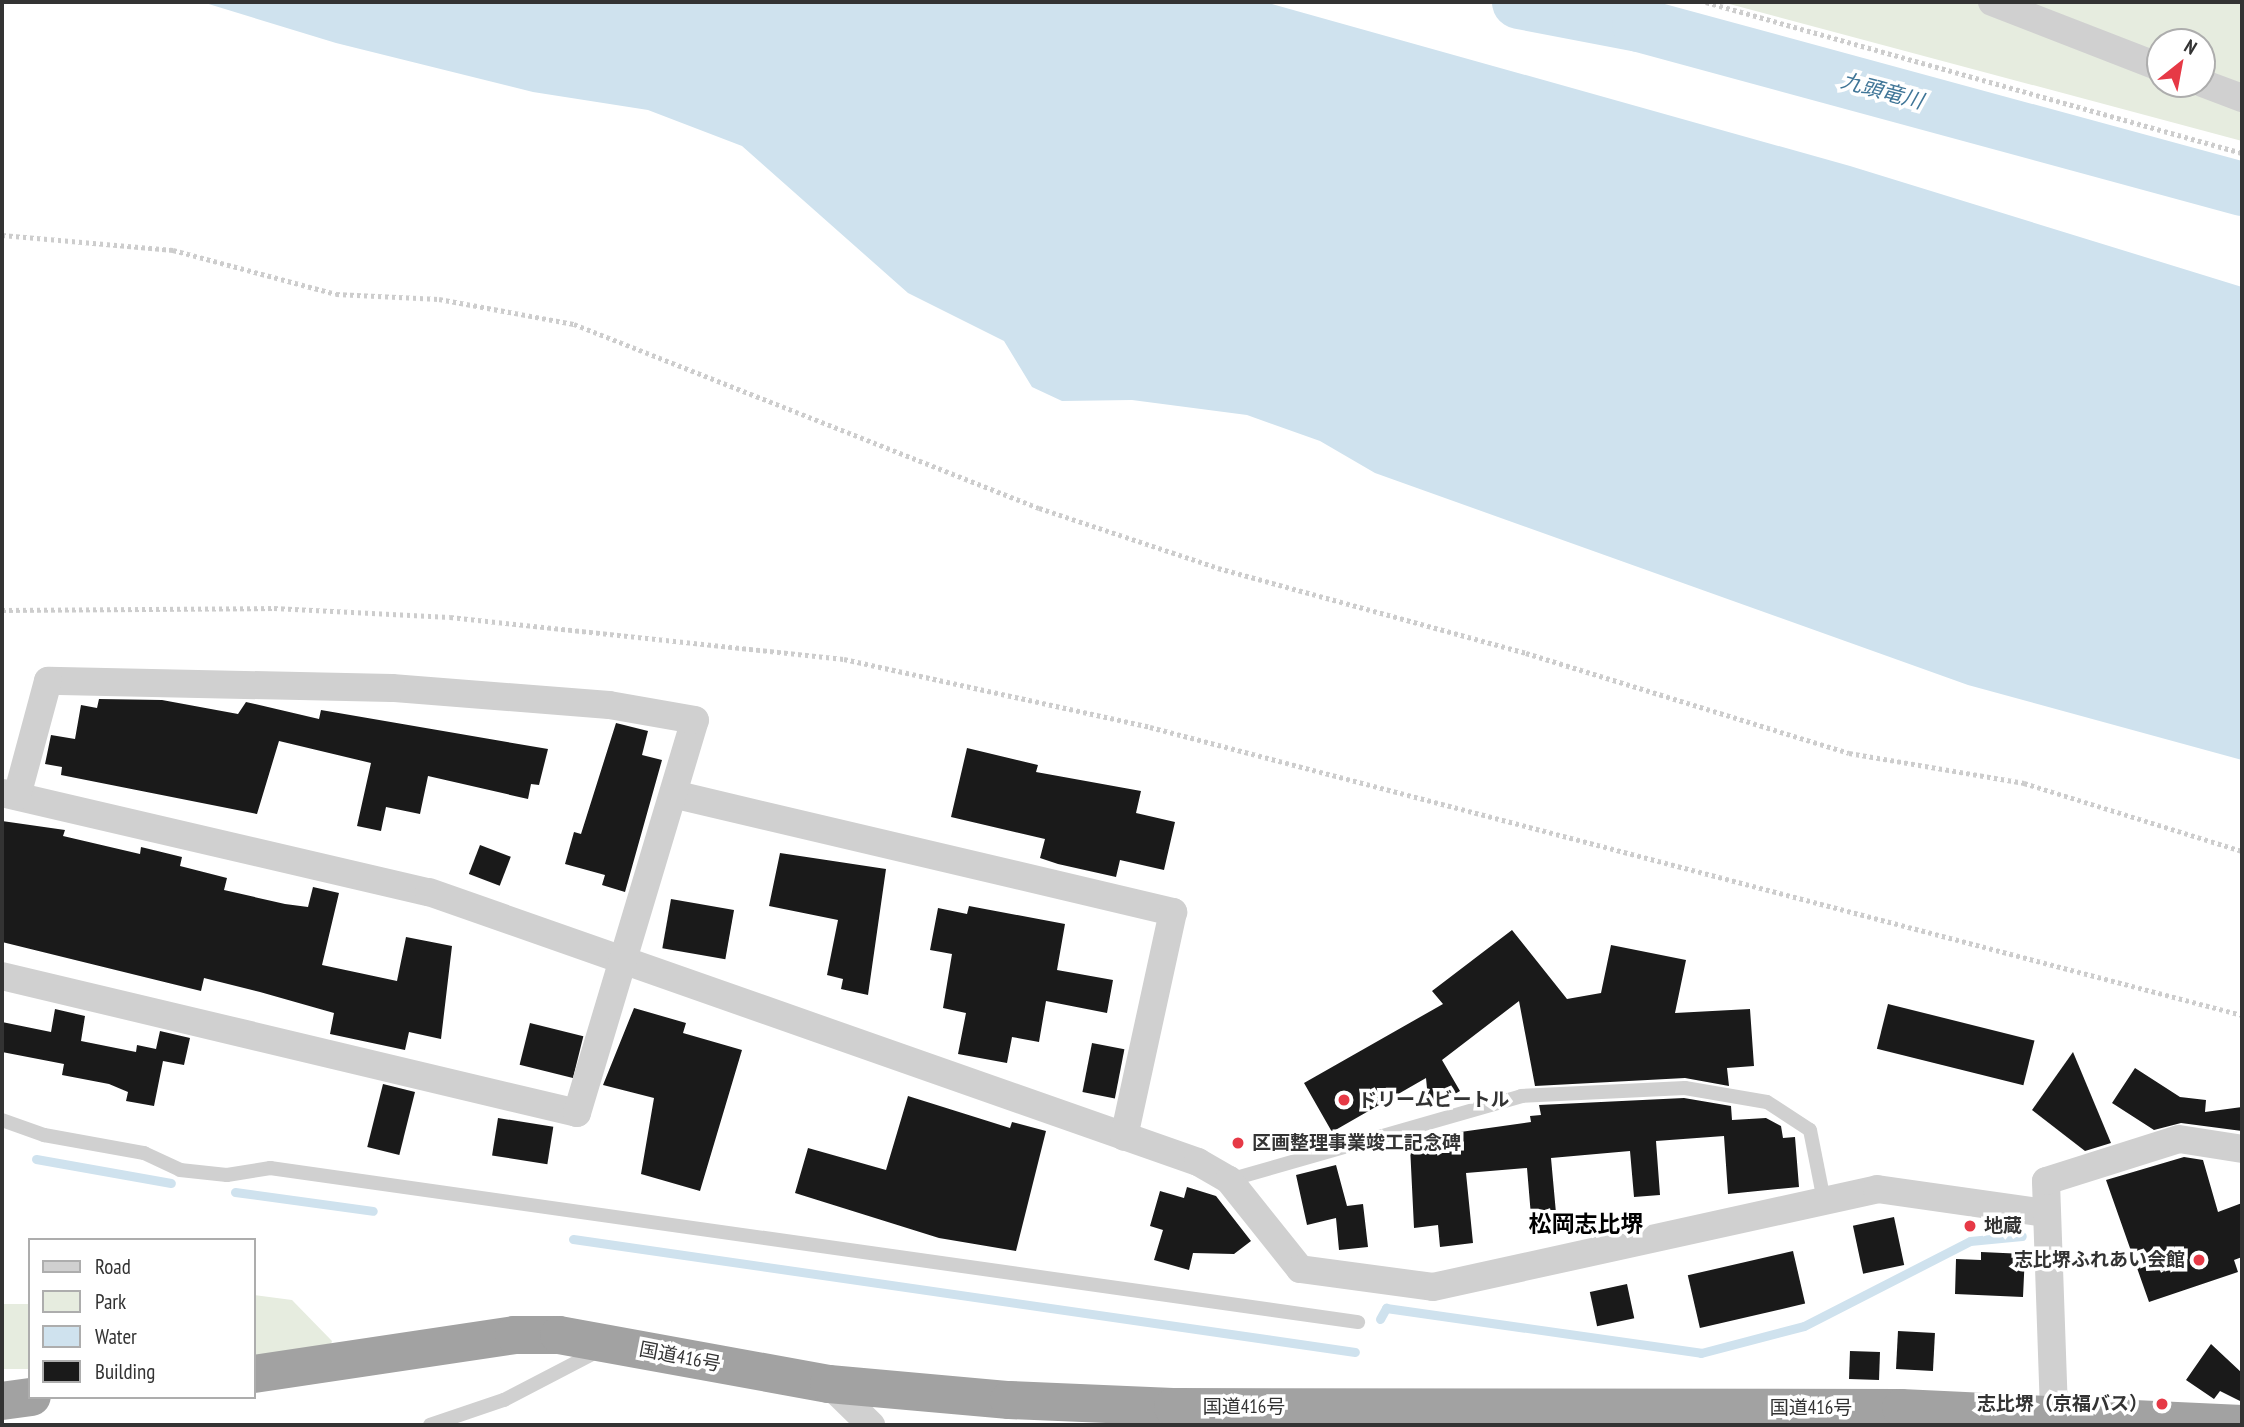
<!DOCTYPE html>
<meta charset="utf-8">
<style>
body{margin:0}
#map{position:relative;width:2244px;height:1427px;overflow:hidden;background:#fff;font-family:"PT Sans Narrow","Noto Sans JP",sans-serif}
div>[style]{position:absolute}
.green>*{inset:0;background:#e6ecdf;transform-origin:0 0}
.water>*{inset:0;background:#cfe2ee}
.stream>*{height:9px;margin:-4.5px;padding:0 4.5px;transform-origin:4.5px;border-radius:4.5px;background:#cfe2ee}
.river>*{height:54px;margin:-27px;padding:0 27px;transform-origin:27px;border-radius:27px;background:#cfe2ee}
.building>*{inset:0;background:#1a1a1a;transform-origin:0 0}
.path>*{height:4.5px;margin-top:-2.25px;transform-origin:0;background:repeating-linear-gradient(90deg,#cdcdcd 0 3.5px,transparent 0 7px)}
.service>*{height:14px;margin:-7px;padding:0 7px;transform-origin:7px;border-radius:7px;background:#d0d0d0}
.minor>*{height:28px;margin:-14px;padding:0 14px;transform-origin:14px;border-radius:14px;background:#d0d0d0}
.trunk>*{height:38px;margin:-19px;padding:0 19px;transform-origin:19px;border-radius:19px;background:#a2a2a2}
.dots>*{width:19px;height:19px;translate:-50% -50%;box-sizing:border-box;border:4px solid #fff;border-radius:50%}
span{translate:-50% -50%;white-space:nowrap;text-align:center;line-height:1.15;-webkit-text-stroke:7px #fff;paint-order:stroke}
.poi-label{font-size:19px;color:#333;font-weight:700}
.left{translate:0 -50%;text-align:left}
.right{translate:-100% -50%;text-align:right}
.street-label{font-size:19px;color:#333}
.water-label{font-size:21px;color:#3f7597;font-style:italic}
.quarter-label{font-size:23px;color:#000;font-weight:700}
.frame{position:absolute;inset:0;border:4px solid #333;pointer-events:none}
.legend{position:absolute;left:28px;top:1238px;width:228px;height:161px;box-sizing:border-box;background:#fff;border:2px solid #adadad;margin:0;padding:9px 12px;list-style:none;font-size:21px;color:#333}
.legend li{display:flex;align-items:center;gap:14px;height:35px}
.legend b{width:35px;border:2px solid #adadad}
.north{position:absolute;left:2146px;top:28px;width:70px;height:70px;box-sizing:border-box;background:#fff;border:2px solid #adadad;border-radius:50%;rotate:31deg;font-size:19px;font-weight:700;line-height:28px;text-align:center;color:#333}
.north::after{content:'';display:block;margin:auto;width:24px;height:32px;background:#e63946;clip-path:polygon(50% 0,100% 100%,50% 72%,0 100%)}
</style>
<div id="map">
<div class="green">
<div style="clip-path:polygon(evenodd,1722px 2px,2242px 2px,2242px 141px,1722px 2px,2160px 42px,2202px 42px,2202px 84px,2160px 84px,2160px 42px)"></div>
<div style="clip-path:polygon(254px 1295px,292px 1300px,332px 1341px,326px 1359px,254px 1363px)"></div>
<div style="left:30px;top:1304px;width:65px;height:28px;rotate:90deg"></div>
</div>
<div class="water">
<div style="clip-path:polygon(202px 2px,1265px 2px,1850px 166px,2242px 287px,2242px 760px,1968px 685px,1375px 473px,1320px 441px,1247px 415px,1132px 400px,1062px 401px,1032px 387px,1004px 341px,908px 293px,742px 146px,648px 110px,533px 92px,336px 43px)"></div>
</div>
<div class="stream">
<div style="left:36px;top:1159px;width:137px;rotate:10.1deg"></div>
<div style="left:235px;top:1192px;width:139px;rotate:7.8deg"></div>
<div style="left:573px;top:1239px;width:790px;rotate:8.22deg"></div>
<div style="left:1380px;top:1319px;width:13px;rotate:-61deg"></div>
<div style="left:1386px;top:1308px;width:318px;rotate:8.1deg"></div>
<div style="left:1701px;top:1353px;width:106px;rotate:-14.7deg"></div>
<div style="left:1804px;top:1326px;width:186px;rotate:-27.1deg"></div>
<div style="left:1970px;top:1241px;width:52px;rotate:-5.5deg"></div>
</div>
<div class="river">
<div style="left:1519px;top:2px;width:122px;rotate:10.9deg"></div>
<div style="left:1639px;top:25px;width:625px;rotate:15.21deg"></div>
</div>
<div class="building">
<div style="clip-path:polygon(99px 699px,162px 700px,238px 714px,246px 702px,319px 719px,321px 710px,548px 749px,539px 785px,531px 784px,528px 799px,428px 776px,420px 814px,386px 807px,381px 831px,357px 826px,371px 763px,279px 741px,257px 814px,61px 775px,62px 767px,45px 764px,51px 735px,75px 739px,81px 705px,97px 708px)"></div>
<div style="clip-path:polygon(616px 723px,648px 731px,642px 755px,662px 760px,625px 892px,602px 885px,605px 875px,565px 864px,574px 832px,581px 834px)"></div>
<div style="clip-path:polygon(967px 748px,1038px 765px,1036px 772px,1141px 791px,1136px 813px,1175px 822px,1164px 870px,1120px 860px,1116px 877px,1058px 864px,1040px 858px,1045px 839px,951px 817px)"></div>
<div style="clip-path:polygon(2px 821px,65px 830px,63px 836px,140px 854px,141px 847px,182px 857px,180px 866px,227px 878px,224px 890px,285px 904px,308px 907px,313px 887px,339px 893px,322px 965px,397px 981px,406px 937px,452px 946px,441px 1039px,409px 1032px,405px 1050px,330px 1034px,334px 1013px,260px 992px,204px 978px,201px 991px,2px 942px)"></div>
<div style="left:480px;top:845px;width:33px;height:31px;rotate:21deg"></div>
<div style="clip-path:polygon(780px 853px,886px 869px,868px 995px,841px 989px,843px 979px,827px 975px,838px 920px,769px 906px)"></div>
<div style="left:671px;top:899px;width:64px;height:50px;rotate:10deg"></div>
<div style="clip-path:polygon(969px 906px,1065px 924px,1057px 970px,1113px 980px,1107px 1013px,1046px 1001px,1039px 1042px,1012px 1037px,1007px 1063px,958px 1054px,966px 1013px,943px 1008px,952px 954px,930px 950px,938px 908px,967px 914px)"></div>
<div style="clip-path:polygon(1512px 930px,1567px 999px,1601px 993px,1611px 945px,1686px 960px,1675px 1013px,1750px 1009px,1754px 1066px,1727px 1068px,1729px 1086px,1685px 1078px,1535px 1086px,1519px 1001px,1442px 1060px,1460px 1091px,1429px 1109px,1426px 1078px,1332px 1132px,1304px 1083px,1443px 1004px,1432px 991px)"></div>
<div style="left:1888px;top:1004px;width:151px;height:46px;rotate:14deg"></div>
<div style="clip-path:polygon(634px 1008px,686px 1023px,683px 1033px,742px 1050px,700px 1191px,641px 1174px,654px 1098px,603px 1085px)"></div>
<div style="clip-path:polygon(55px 1009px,85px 1016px,81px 1041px,136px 1052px,137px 1045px,156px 1049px,160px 1031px,190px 1038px,184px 1065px,163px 1061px,154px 1106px,126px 1101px,128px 1092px,109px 1084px,62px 1075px,64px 1064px,2px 1052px,2px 1022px,51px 1032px)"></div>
<div style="left:530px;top:1023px;width:55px;height:43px;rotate:14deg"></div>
<div style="left:1092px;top:1043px;width:33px;height:50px;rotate:11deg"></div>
<div style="clip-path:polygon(2073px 1052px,2111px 1143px,2085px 1151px,2032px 1110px)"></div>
<div style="clip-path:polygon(2135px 1068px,2180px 1097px,2206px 1100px,2205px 1112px,2242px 1107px,2242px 1131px,2181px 1123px,2154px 1130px,2112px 1103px)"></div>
<div style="left:383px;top:1084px;width:33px;height:65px;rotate:14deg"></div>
<div style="clip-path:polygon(908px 1096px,1010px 1128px,1012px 1122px,1046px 1131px,1016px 1251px,939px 1238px,795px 1193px,808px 1148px,886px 1170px)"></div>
<div style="clip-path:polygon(1684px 1098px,1731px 1106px,1732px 1120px,1766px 1118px,1781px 1126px,1783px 1138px,1795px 1137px,1799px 1187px,1728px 1194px,1724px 1136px,1656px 1141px,1660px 1195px,1634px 1197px,1630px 1151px,1551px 1158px,1556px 1213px,1531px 1216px,1527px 1168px,1466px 1173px,1473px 1243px,1440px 1247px,1438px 1225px,1414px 1228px,1410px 1146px,1433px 1144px,1432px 1136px,1531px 1122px,1530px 1116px,1541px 1115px,1539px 1105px)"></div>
<div style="left:498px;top:1118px;width:56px;height:38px;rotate:9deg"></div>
<div style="clip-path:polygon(2184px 1157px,2203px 1160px,2218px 1212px,2242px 1203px,2242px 1257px,2234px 1260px,2238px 1272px,2149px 1302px,2106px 1180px)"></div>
<div style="clip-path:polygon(1336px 1165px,1347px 1206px,1363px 1204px,1368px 1247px,1339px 1250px,1336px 1218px,1307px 1225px,1296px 1175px)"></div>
<div style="clip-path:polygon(1187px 1187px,1216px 1196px,1251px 1241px,1234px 1254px,1193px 1253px,1189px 1270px,1154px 1260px,1163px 1230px,1150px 1226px,1160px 1191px,1184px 1198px)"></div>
<div style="left:1894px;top:1217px;width:49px;height:42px;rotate:78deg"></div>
<div style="left:1793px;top:1251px;width:54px;height:108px;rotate:77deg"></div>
<div style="clip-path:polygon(1981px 1252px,2025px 1254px,2023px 1297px,1955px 1294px,1956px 1259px,1981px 1260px)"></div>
<div style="left:1627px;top:1284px;width:35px;height:38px;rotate:78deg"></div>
<div style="left:1898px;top:1331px;width:37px;height:38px;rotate:3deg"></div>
<div style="clip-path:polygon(2211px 1344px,2242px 1373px,2242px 1402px,2220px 1391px,2214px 1399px,2186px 1380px)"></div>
<div style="left:1850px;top:1351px;width:30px;height:28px;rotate:2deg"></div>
</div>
<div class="path">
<div style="left:1706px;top:2px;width:557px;rotate:15.73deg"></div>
<div style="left:2px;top:235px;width:172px;rotate:5deg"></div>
<div style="left:173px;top:250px;width:169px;rotate:15.1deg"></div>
<div style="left:336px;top:294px;width:103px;rotate:2.8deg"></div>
<div style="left:439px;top:299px;width:137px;rotate:10.5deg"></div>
<div style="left:574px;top:324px;width:500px;rotate:21.59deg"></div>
<div style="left:1039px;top:508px;width:189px;rotate:18.5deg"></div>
<div style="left:1218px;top:568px;width:320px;rotate:15.4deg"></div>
<div style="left:1526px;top:653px;width:338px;rotate:17.2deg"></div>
<div style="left:1849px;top:753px;width:178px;rotate:9.7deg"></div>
<div style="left:2024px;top:783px;width:228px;rotate:17.3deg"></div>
<div style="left:2px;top:610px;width:272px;rotate:-0.4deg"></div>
<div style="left:274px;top:608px;width:176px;rotate:2.9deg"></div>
<div style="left:450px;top:617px;width:396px;rotate:6.1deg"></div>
<div style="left:844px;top:659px;width:313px;rotate:12.5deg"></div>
<div style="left:1150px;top:727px;width:1129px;rotate:14.77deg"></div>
</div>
<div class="service">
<div style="left:2px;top:1120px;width:45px;rotate:19.7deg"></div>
<div style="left:44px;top:1135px;width:102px;rotate:10.2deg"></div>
<div style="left:144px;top:1153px;width:40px;rotate:25deg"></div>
<div style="left:180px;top:1170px;width:47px;rotate:6.1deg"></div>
<div style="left:227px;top:1175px;width:44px;rotate:-9.2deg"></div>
<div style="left:270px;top:1168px;width:1099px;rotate:8.06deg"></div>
<div style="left:1229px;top:1180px;width:304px;rotate:-16deg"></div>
<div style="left:1521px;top:1096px;width:164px;rotate:-2.8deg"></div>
<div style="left:1685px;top:1088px;width:83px;rotate:9.7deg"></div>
<div style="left:1767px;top:1102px;width:51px;rotate:33.1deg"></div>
<div style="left:1810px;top:1130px;width:72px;rotate:78.8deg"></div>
<div style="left:430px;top:1425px;width:78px;rotate:-18.7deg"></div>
<div style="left:504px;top:1400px;width:108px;rotate:-27.5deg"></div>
</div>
<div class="minor">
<div style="left:1992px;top:2px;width:180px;rotate:21.2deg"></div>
<div style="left:2202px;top:83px;width:43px;rotate:20.6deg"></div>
<div style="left:2px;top:793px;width:438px;rotate:13.1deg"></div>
<div style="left:429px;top:892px;width:815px;rotate:19.35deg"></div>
<div style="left:1198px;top:1162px;width:36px;rotate:30deg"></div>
<div style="left:1229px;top:1180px;width:114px;rotate:51.4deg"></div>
<div style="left:1300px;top:1269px;width:134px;rotate:7.7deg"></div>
<div style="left:1433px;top:1287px;width:455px;rotate:-12.4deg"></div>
<div style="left:1877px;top:1189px;width:170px;rotate:8.1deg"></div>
<div style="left:677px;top:795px;width:510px;rotate:13.27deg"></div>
<div style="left:1173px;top:912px;width:230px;rotate:102.3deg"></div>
<div style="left:2px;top:976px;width:591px;rotate:13.4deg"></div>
<div style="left:577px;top:1113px;width:410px;rotate:-73.3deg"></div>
<div style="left:695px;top:720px;width:87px;rotate:-170.1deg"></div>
<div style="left:609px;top:705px;width:218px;rotate:-175.5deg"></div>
<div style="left:392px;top:688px;width:344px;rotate:-178.8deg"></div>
<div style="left:48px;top:681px;width:119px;rotate:105.1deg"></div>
<div style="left:829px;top:1384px;width:59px;rotate:44.3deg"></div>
<div style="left:2054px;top:1411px;width:230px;rotate:-92deg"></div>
<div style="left:2046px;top:1181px;width:139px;rotate:-17.5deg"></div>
<div style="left:2179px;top:1139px;width:64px;rotate:9deg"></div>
</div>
<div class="trunk">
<div style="left:254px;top:1374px;width:263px;rotate:-8.5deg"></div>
<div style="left:514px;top:1335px;width:45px"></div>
<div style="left:559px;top:1335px;width:274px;rotate:10.3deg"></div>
<div style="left:829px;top:1384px;width:181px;rotate:5.1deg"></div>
<div style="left:1009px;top:1400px;width:164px;rotate:2.4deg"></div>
<div style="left:1173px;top:1407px;width:728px;rotate:0.08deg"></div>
<div style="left:1901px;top:1408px;width:341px;rotate:2.7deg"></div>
<div style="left:2px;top:1401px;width:30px;rotate:-8deg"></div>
</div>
<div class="dots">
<div style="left:1344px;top:1100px;background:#e63946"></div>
<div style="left:1238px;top:1143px;background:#e63946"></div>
<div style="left:1970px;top:1226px;background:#e63946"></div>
<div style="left:2199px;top:1260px;background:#e63946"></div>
<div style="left:2162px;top:1404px;background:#e63946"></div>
</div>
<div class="poi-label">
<span class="left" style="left:1358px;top:1100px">ドリームビートル</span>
<span class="left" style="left:1252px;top:1143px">区画整理事業竣工記念碑</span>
<span class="left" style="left:1984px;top:1226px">地蔵</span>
<span class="right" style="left:2185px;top:1260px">志比堺ふれあい会館</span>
<span class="right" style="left:2148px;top:1404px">志比堺（京福バス）</span>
</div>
<div class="street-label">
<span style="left:680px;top:1357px;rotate:11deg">国道416号</span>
<span style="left:1244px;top:1407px">国道416号</span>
<span style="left:1811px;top:1408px">国道416号</span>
</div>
<div class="water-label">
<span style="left:1882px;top:91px;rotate:15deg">九頭竜川</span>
</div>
<div class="quarter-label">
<span style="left:1586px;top:1224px">松岡志比堺</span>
</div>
<div class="frame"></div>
<ul class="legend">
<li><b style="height:9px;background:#d0d0d0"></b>Road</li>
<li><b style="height:19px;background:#e6ecdf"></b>Park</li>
<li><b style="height:19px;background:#cfe2ee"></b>Water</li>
<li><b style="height:19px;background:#1a1a1a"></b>Building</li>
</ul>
<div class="north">N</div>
</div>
